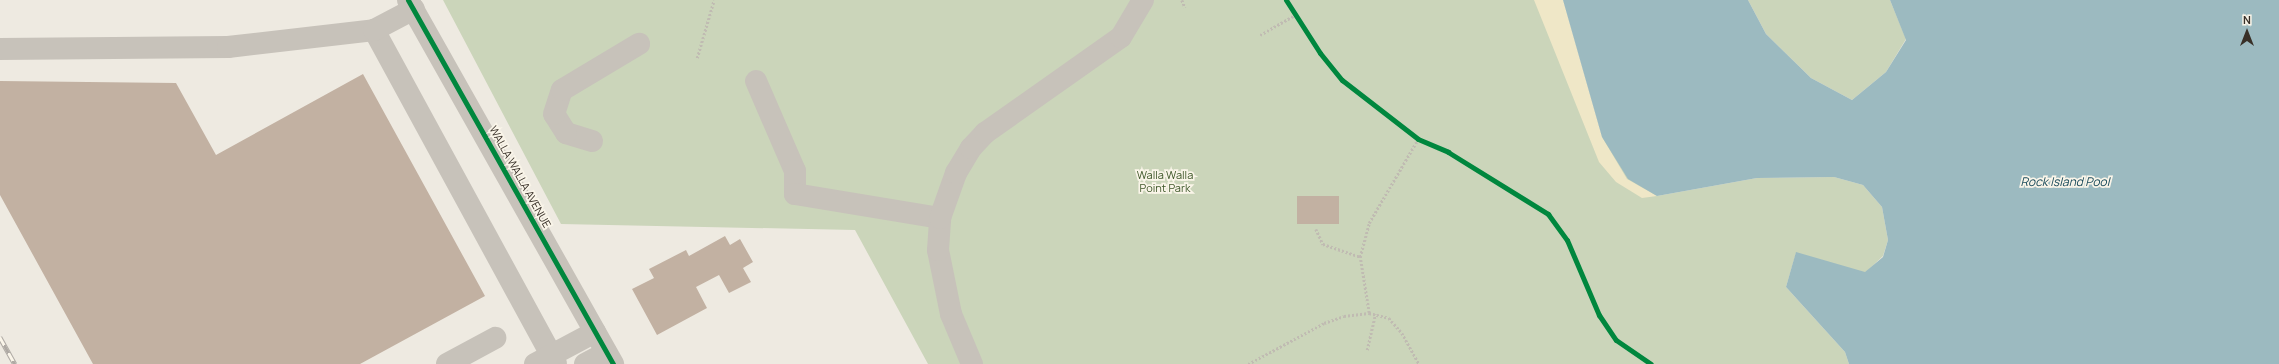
<!DOCTYPE html>
<style>
body{margin:0}
#map{position:relative;width:2279px;height:364px;overflow:hidden;background:#eeeae1;font-family:Manrope,sans-serif}
div>[style]{position:absolute}
.green>*{inset:0;background:#cbd5ba}
.sand>*{inset:0;background:#efe7c7}
.water>*{inset:0;background:#9cbac0}
.building>*{inset:0;background:#c2b1a2;transform-origin:0 0}
.path>*{height:2.5px;margin-top:-1.25px;transform-origin:0;background:repeating-linear-gradient(90deg,#c0bbb2 0 2px,transparent 0 4px)}
.minor>*{height:22px;margin:-11px;padding:0 11px;transform-origin:11px;border-radius:11px;background:#c7c2ba}
.rail>*{height:4.5px;margin-top:-2.25px;transform-origin:0;background:repeating-linear-gradient(90deg,#faf5e9 0 9px,#afaaa4 0 18px);box-sizing:border-box;border-block:1px solid #afaaa4}
.cycleway>*{height:5px;margin:-2.5px;padding:0 2.5px;transform-origin:2.5px;border-radius:2.5px;background:#00873e}
span{translate:-50% -50%;white-space:nowrap;text-align:center;line-height:1.15;-webkit-text-stroke:3.5px #faf5e9;paint-order:stroke}
.park-label{font-size:11px;color:#3f582a}
.street-label{font-size:11px;color:#383028}
.water-label{font-size:12px;color:#1b4c5c;font-style:italic}
.north{position:absolute;left:2227px;top:12px;width:40px;height:40px;-webkit-text-stroke:3px #faf5e9;paint-order:stroke;rotate:0deg;font-size:11px;font-weight:700;line-height:16px;text-align:center;color:#383028}
.north::after{content:'';display:block;margin:auto;width:14px;height:18px;background:#383028;clip-path:polygon(50% 0,100% 100%,50% 72%,0 100%)}
</style>
<div id="map">
<div class="green">
<div style="clip-path:polygon(443px 0,1563px 0,1602px 137px,1657px 196px,1757px 178px,1834px 177px,1863px 185px,1882px 207px,1888px 240px,1883px 256px,1865px 273px,1796px 253px,1786px 287px,1845px 352px,1849px 364px,928px 364px,855px 230px,561px 224px)"></div>
<div style="clip-path:polygon(1748px 0,1890px 0,1906px 39px,1886px 72px,1852px 100px,1811px 78px,1766px 34px)"></div>
</div>
<div class="sand">
<div style="clip-path:polygon(1534px 0,1563px 0,1602px 137px,1627px 179px,1657px 196px,1642px 198px,1616px 182px,1599px 162px)"></div>
</div>
<div class="water">
<div style="clip-path:polygon(1563px 0,1748px 0,1766px 34px,1811px 78px,1852px 100px,1886px 72px,1906px 40px,1890px 0,2279px 0,2279px 364px,1849px 364px,1845px 352px,1786px 287px,1796px 252px,1865px 272px,1883px 257px,1888px 240px,1882px 207px,1863px 185px,1834px 177px,1757px 178px,1657px 196px,1628px 179px,1602px 137px)"></div>
</div>
<div class="building">
<div style="clip-path:polygon(363px 74px,485px 296px,360px 364px,93px 364px,0 195px,0 81px,176px 83px,216px 155px)"></div>
<div style="left:1297px;top:196px;width:42px;height:28px"></div>
<div style="clip-path:polygon(725px 236px,730px 245px,740px 239px,753px 262px,743px 268px,751px 282px,729px 293px,719px 275px,696px 287px,707px 308px,657px 335px,632px 289px,654px 278px,649px 269px,686px 250px,689px 256px)"></div>
</div>
<div class="path">
<div style="left:1182px;top:0;width:8px;rotate:67deg"></div>
<div style="left:1260px;top:35px;width:40px;rotate:-29.7deg"></div>
<div style="left:697px;top:58px;width:60px;rotate:-73.7deg"></div>
<div style="left:1316px;top:229px;width:17px;rotate:65deg"></div>
<div style="left:1323px;top:244px;width:39px;rotate:19deg"></div>
<div style="left:1369px;top:313px;width:57px;rotate:-99.1deg"></div>
<div style="left:1360px;top:257px;width:35px;rotate:-75deg"></div>
<div style="left:1369px;top:223px;width:97px;rotate:-59.7deg"></div>
<div style="left:1367px;top:350px;width:37px;rotate:-77deg"></div>
<div style="left:1248px;top:364px;width:86px;rotate:-28.3deg"></div>
<div style="left:1324px;top:323px;width:21px;rotate:-19deg"></div>
<div style="left:1344px;top:316px;width:25px;rotate:-7deg"></div>
<div style="left:1369px;top:313px;width:21px;rotate:14deg"></div>
<div style="left:1389px;top:318px;width:20px;rotate:49deg"></div>
<div style="left:1402px;top:333px;width:35px;rotate:61deg"></div>
</div>
<div class="minor">
<div style="left:408px;top:0;width:418px;rotate:60.6deg"></div>
<div style="left:374px;top:30px;width:380px;rotate:61.4deg"></div>
<div style="left:0;top:49px;width:228px;rotate:-0.5deg"></div>
<div style="left:228px;top:47px;width:147px;rotate:-6.6deg"></div>
<div style="left:374px;top:30px;width:45px;rotate:-27.7deg"></div>
<div style="left:756px;top:81px;width:98px;rotate:66.6deg"></div>
<div style="left:795px;top:171px;width:23px;rotate:90deg"></div>
<div style="left:795px;top:194px;width:147px;rotate:9.4deg"></div>
<div style="left:592px;top:141px;width:27px;rotate:-163deg"></div>
<div style="left:566px;top:133px;width:22px;rotate:-122deg"></div>
<div style="left:554px;top:114px;width:25px;rotate:-72deg"></div>
<div style="left:562px;top:90px;width:90px;rotate:-30.9deg"></div>
<div style="left:447px;top:364px;width:55px;rotate:-28.4deg"></div>
<div style="left:535px;top:364px;width:68px;rotate:-28.1deg"></div>
<div style="left:585px;top:364px;width:24px;rotate:-28deg"></div>
<div style="left:972px;top:364px;width:54px;rotate:-112.8deg"></div>
<div style="left:951px;top:314px;width:65px;rotate:-101.5deg"></div>
<div style="left:938px;top:250px;width:32px;rotate:-86deg"></div>
<div style="left:940px;top:218px;width:48px;rotate:-70.4deg"></div>
<div style="left:956px;top:173px;width:29px;rotate:-59deg"></div>
<div style="left:971px;top:148px;width:21px;rotate:-47deg"></div>
<div style="left:985px;top:133px;width:166px;rotate:-35.2deg"></div>
<div style="left:1121px;top:37px;width:43px;rotate:-59.3deg"></div>
</div>
<div class="rail">
<div style="left:0;top:337px;width:31px;rotate:61deg"></div>
</div>
<div class="cycleway">
<div style="left:408px;top:0;width:418px;rotate:60.6deg"></div>
<div style="left:1286px;top:0;width:63px;rotate:57.3deg"></div>
<div style="left:1320px;top:53px;width:35px;rotate:51deg"></div>
<div style="left:1342px;top:80px;width:96px;rotate:37.8deg"></div>
<div style="left:1418px;top:139px;width:33px;rotate:23deg"></div>
<div style="left:1448px;top:152px;width:118px;rotate:31.8deg"></div>
<div style="left:1548px;top:214px;width:32px;rotate:54deg"></div>
<div style="left:1567px;top:240px;width:82px;rotate:66.9deg"></div>
<div style="left:1599px;top:315px;width:30px;rotate:56deg"></div>
<div style="left:1616px;top:340px;width:42px;rotate:34.4deg"></div>
</div>
<div class="park-label">
<span style="left:1165px;top:182px">Walla Walla<br>Point Park</span>
</div>
<div class="street-label">
<span style="left:520px;top:177px;rotate:61deg">WALLA WALLA AVENUE</span>
</div>
<div class="water-label">
<span style="left:2065px;top:182px">Rock Island Pool</span>
</div>
<div class="north">N</div>
</div>
